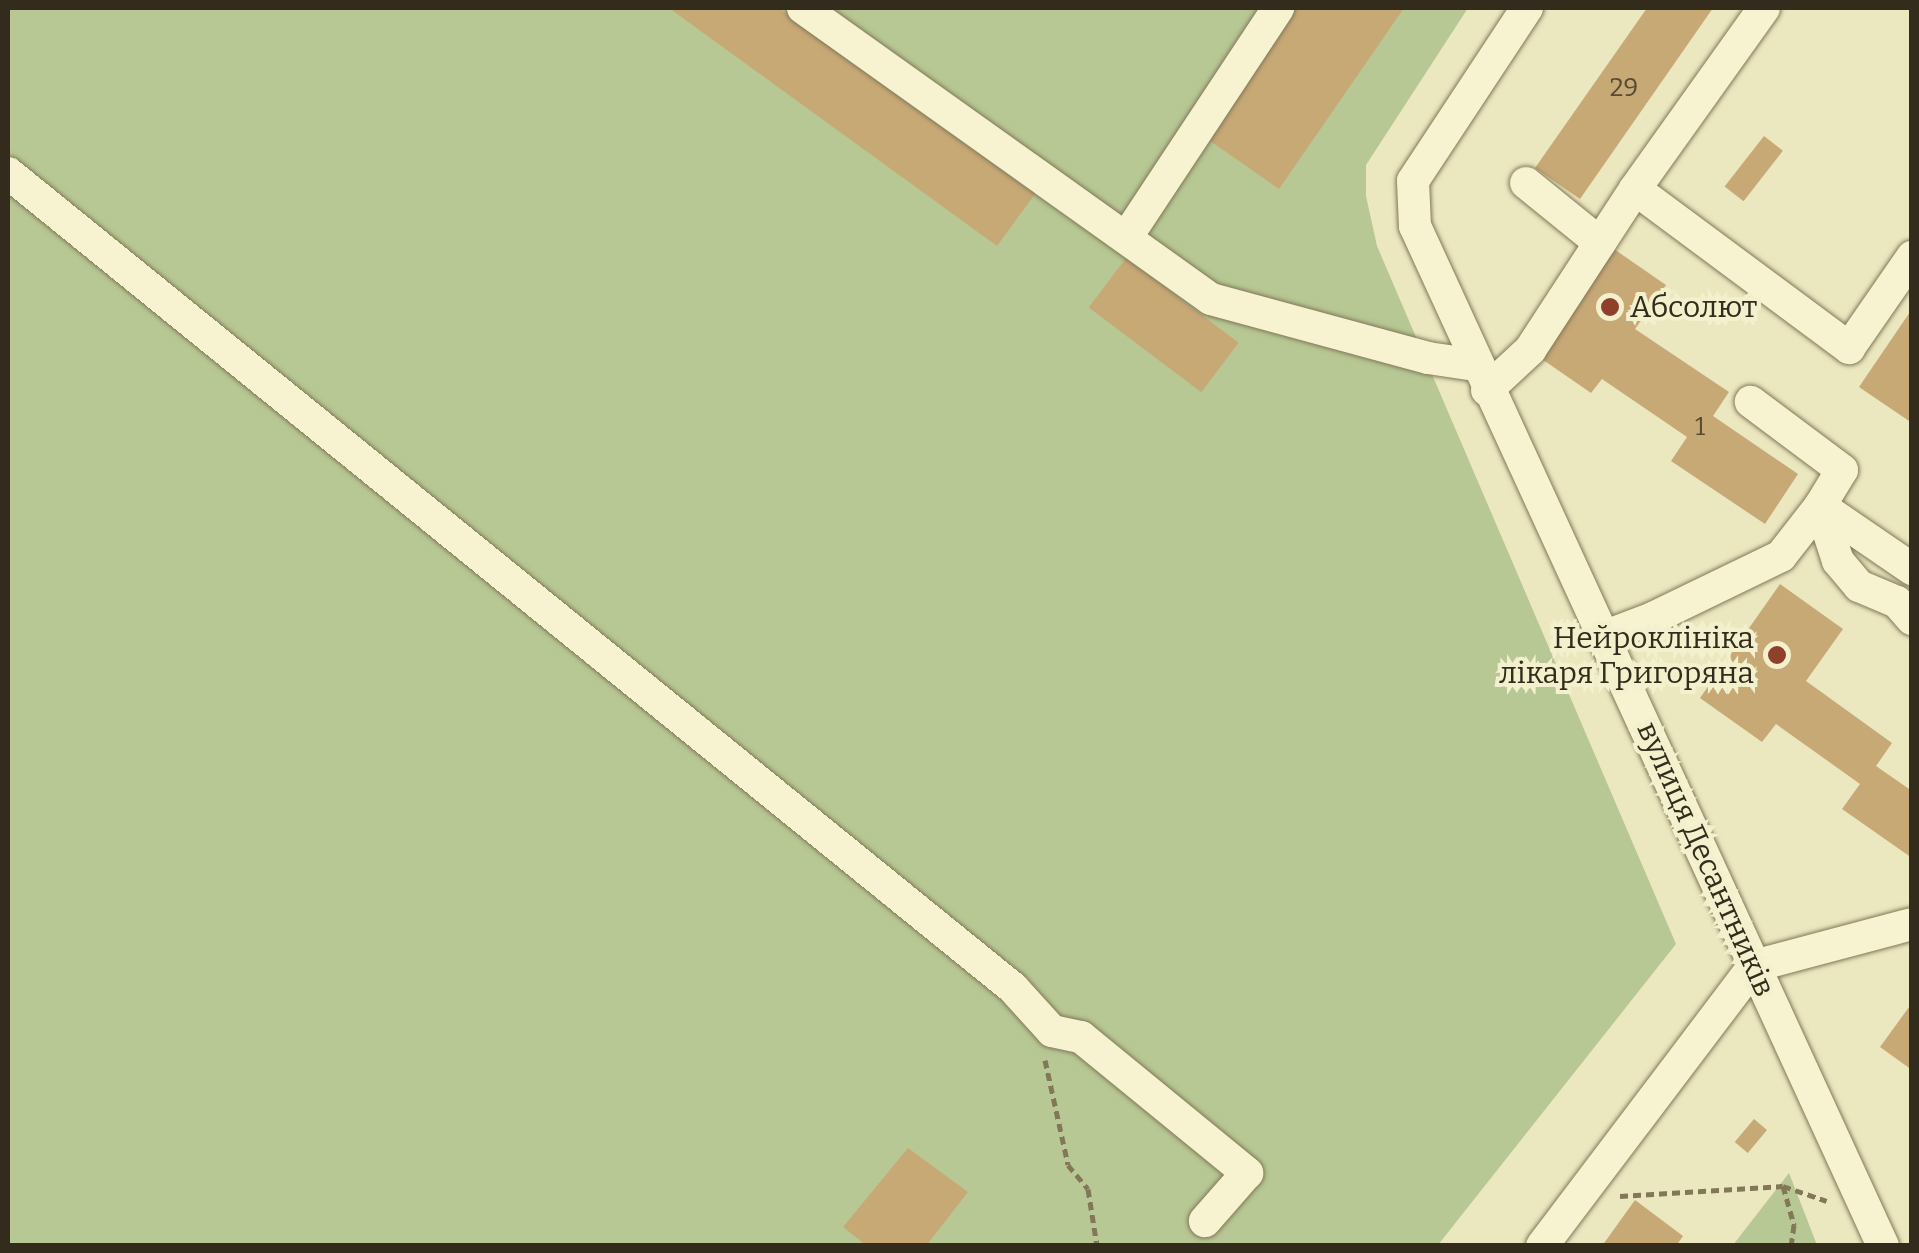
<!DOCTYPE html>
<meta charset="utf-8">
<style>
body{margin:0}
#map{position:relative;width:1919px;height:1253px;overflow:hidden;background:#ebe7bf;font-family:Bitter,serif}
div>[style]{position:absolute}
.green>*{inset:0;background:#b7c894}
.building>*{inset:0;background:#c7a976;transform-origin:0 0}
.path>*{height:5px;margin-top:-2.5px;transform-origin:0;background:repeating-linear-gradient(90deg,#827858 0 8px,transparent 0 13px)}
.roads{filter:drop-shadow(0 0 2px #827858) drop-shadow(0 0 2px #827858)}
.minor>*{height:32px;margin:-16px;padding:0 16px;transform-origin:16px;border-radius:16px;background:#f7f3d1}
.dots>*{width:28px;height:28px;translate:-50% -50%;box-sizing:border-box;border:5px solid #f3f0ce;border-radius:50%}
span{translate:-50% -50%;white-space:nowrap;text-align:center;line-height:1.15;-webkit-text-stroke:8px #f3f0ce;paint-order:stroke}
.number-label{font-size:25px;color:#584b32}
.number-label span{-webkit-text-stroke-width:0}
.poi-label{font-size:30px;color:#332c1c}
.left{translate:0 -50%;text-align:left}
.right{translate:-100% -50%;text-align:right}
.street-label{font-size:30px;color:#332c1c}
.frame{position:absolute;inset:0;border:10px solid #332c1c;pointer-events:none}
</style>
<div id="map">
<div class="green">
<div style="clip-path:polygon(8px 8px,1468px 8px,1366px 165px,1366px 196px,1377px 246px,1676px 944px,1438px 1245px,8px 1245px)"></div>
<div style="clip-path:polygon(1789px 1173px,1817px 1245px,1733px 1245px)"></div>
</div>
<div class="building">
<div style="clip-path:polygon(669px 8px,779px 8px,1035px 194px,997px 246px)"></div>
<div style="clip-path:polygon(1292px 8px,1404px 8px,1279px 189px,1203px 136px)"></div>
<div style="clip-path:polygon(1647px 8px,1713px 8px,1580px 199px,1535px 168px)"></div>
<div style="left:1764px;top:136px;width:24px;height:64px;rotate:38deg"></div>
<div style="clip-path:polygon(1611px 247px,1666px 285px,1635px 329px,1729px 392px,1713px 416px,1798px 474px,1765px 524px,1671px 461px,1687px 437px,1602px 379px,1591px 393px,1536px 355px)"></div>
<div style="left:1126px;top:258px;width:141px;height:62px;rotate:37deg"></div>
<div style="clip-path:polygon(1912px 309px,1912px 423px,1859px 387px)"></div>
<div style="clip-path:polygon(1780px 584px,1843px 629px,1806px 681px,1892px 743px,1876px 766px,1912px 791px,1912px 858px,1842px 809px,1860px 784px,1776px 724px,1762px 742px,1700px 698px)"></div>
<div style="clip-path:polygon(1912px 1003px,1912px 1070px,1880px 1047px)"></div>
<div style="left:1754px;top:1119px;width:17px;height:30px;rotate:40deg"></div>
<div style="clip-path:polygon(908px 1148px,968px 1192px,926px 1246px,867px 1246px,843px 1227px)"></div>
<div style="clip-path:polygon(1635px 1200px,1683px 1236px,1676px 1246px,1602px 1246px)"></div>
</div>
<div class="path">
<div style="left:1045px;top:1060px;width:107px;rotate:77.6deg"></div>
<div style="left:1068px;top:1165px;width:31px;rotate:50deg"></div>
<div style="left:1088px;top:1189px;width:58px;rotate:81deg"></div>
<div style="left:1783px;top:1186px;width:41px;rotate:74.2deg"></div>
<div style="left:1794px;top:1225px;width:21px;rotate:98deg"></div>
<div style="left:1620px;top:1196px;width:163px;rotate:-3.5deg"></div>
<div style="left:1783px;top:1186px;width:46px;rotate:18.8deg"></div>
</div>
<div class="roads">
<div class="minor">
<div style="left:803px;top:8px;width:501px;rotate:35.5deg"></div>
<div style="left:1211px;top:299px;width:225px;rotate:15.2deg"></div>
<div style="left:1428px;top:358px;width:49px;rotate:8.3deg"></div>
<div style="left:1527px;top:8px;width:207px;rotate:123.4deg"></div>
<div style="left:1413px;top:181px;width:45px;rotate:87.5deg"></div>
<div style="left:1415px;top:226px;width:1122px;rotate:65.35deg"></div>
<div style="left:8px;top:173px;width:1294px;rotate:39.04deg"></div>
<div style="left:1013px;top:988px;width:58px;rotate:47.8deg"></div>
<div style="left:1052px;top:1031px;width:30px;rotate:12deg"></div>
<div style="left:1081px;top:1037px;width:215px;rotate:39.3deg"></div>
<div style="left:1247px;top:1173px;width:64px;rotate:131.2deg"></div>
<div style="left:1526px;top:183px;width:95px;rotate:39deg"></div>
<div style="left:1635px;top:189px;width:267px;rotate:36.6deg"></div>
<div style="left:1849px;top:348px;width:111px;rotate:-55.3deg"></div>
<div style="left:1126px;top:238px;width:276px;rotate:-56.5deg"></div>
<div style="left:1487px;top:390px;width:59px;rotate:-42.9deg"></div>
<div style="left:1530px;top:350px;width:192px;rotate:-56.9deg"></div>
<div style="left:1635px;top:189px;width:222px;rotate:-54.5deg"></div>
<div style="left:1820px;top:506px;width:58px;rotate:71.9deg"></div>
<div style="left:1838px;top:561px;width:33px;rotate:50deg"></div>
<div style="left:1859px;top:586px;width:41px;rotate:22.8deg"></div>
<div style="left:1897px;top:602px;width:23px;rotate:49deg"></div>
<div style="left:1820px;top:506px;width:112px;rotate:34.4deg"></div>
<div style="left:1606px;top:636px;width:50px;rotate:-21deg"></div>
<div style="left:1653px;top:618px;width:142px;rotate:-25.8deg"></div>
<div style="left:1781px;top:556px;width:63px;rotate:-52deg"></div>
<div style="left:1820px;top:506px;width:42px;rotate:-58.6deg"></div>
<div style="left:1842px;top:470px;width:114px;rotate:-143.2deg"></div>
<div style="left:1542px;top:1246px;width:351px;rotate:-52.9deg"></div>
<div style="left:1754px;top:966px;width:163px;rotate:-14.9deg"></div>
</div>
</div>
<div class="dots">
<div style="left:1610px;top:307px;background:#8e402b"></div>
<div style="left:1777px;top:655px;background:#8e402b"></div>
</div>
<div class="number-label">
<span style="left:1624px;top:88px">29</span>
<span style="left:1700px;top:427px">1</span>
</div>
<div class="poi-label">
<span class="left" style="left:1630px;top:307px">Абсолют</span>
<span class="right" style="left:1754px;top:655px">Нейроклініка<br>лікаря Григоряна</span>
</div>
<div class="street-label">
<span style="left:1706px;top:859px;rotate:66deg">вулиця Десантників</span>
</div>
<div class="frame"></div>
</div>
